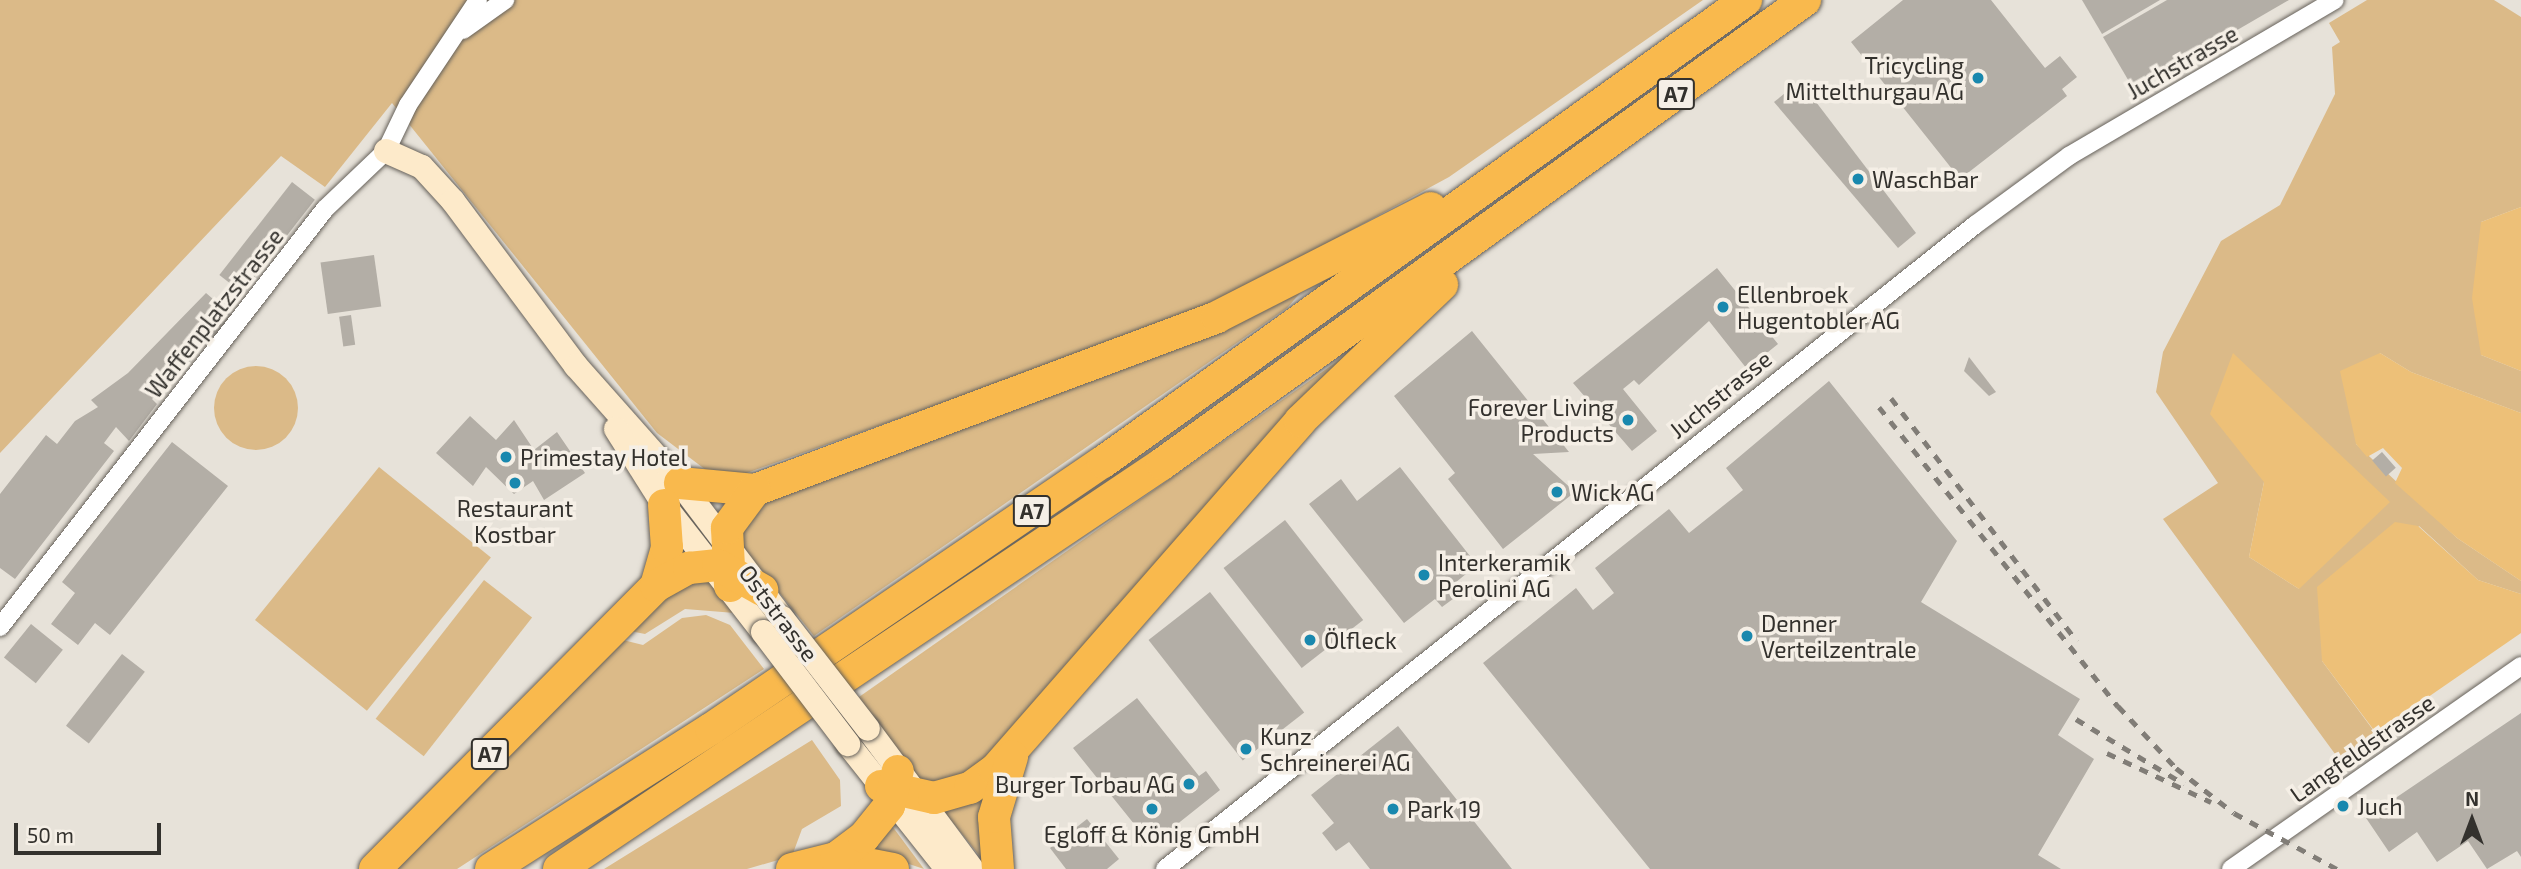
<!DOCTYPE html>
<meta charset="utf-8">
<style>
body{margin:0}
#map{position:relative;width:2521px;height:869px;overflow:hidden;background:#e7e2d9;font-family:"Exo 2",sans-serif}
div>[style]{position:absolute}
.green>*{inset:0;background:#dbba88;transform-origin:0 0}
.round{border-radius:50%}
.water>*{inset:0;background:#edc078}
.building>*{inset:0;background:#b3aea6;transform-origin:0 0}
.roads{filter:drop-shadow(0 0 2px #66615a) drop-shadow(0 0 2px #66615a)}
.street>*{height:18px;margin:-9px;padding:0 9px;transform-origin:9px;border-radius:9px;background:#fff}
.secondary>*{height:24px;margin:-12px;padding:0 12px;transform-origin:12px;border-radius:12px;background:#fdeaca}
.highway>*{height:32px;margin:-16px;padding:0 16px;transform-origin:16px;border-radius:16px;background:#f9b94d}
.rail>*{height:5px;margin-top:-2.5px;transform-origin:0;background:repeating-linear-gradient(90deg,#817d77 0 9px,transparent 0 18px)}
.bridges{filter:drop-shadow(0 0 2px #66615a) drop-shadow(0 0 2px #66615a)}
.secondary-bridge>*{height:24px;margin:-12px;padding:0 12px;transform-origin:12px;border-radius:12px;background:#fdeaca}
.dots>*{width:19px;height:19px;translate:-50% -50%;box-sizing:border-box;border:4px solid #f5efe6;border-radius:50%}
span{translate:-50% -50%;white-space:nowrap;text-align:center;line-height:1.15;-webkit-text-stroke:7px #f5efe6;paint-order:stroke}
.shield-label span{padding:2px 5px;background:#f5efe6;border:2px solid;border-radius:5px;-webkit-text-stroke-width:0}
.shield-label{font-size:21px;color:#33312d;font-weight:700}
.street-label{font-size:23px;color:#33312d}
.poi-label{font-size:23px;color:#33312d}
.right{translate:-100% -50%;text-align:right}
.left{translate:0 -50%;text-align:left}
.north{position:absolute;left:2437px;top:785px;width:70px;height:70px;-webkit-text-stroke:5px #f5efe6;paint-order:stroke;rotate:0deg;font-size:19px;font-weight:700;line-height:28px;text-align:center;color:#33312d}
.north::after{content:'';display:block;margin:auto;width:24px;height:32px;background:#33312d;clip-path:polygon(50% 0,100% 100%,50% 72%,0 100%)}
.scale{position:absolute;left:14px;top:823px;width:147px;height:32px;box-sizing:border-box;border:4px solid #33312d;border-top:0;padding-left:9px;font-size:21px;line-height:24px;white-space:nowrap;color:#33312d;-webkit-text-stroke:5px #f5efe6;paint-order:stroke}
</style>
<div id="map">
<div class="green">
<div style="clip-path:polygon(0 0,1703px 0,1449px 177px,1208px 308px,744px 474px,706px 470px,657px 433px,392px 103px,325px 187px,281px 156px,0 453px)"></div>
<div style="clip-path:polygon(evenodd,2367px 0,2494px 0,2521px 17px,2521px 207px,2481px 222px,2481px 355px,2521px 371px,2521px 413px,2411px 372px,2380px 353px,2356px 444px,2457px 538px,2521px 581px,2521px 594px,2478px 580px,2419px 526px,2322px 661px,2382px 742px,2346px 769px,2163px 519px,2218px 483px,2156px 392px,2163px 352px,2221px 241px,2280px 205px,2335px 94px,2332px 47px,2340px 42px,2329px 23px,2367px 0,2264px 482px,2299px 589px,2249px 557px,2264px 482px)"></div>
<div style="clip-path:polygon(1307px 285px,1287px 308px,814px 636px,738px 541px,735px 530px,765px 500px)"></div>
<div style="clip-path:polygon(1362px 344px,984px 765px,960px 781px,922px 783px,859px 697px)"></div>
<div class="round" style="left:214px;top:366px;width:84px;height:84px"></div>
<div style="left:379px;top:467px;width:144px;height:197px;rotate:39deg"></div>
<div style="clip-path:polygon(684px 579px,709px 579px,735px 613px,685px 609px,645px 634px,625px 630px)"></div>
<div style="left:484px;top:580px;width:61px;height:176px;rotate:38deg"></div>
<div style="clip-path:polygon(706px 615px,730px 625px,764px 669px,457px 869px,386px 869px,619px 639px,643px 645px,682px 618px)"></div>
<div style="clip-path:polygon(812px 740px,840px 780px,841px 806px,802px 829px,792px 856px,747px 869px,604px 869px)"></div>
<div style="clip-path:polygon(984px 789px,982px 859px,942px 809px)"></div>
<div style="clip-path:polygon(892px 826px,901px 838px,924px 869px,867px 850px)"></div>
</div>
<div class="water">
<div style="clip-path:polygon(2521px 207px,2521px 371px,2481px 355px,2472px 298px,2481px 222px)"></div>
<div style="clip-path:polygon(2233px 353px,2390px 502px,2299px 589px,2249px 557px,2264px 482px,2210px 414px)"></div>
<div style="clip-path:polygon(2380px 353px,2411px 372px,2521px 413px,2521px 581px,2457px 538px,2395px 483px,2402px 468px,2383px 448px,2367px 457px,2356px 444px,2340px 371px)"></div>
<div style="clip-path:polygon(2395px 522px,2418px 526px,2478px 580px,2521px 594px,2521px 633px,2376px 733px,2322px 661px,2317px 587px)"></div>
</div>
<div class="building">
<div style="clip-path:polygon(1903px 0,1991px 0,2045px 68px,2060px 56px,2077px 77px,2062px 89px,2067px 96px,1960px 179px,1851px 42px)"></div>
<div style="clip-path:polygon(2082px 0,2160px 0,2102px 34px)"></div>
<div style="clip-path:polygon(2167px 0,2289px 0,2134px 90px,2103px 37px)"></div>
<div style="clip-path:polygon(1800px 81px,1916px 233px,1898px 248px,1774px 102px)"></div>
<div style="left:292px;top:182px;width:29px;height:118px;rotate:38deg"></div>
<div style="left:374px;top:255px;width:52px;height:54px;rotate:82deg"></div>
<div style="clip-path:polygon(1717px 268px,1778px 344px,1747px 369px,1709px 321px,1639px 385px,1634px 380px,1623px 389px,1657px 431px,1632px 451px,1573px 383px)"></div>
<div style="clip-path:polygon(206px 293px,234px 317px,152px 399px,157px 404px,129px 441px,116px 427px,104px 443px,114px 451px,15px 579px,0 568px,0 494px,46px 435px,57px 444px,75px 421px,98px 407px,91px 400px,128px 373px)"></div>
<div style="left:351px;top:315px;width:30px;height:12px;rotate:82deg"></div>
<div style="clip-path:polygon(1472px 331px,1569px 452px,1533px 454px,1575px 492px,1503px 549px,1448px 479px,1455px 473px,1394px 396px)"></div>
<div style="clip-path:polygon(1969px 357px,1996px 392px,1989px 396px,1964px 371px)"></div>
<div style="clip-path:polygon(1829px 381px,1957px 541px,1921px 602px,2080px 699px,2058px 735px,2094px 759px,2038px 855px,2061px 869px,1650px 869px,1483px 663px,1576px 588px,1593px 610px,1614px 593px,1595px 568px,1669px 509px,1689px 533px,1743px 490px,1726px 468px)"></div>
<div style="clip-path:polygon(470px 416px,496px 440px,514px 420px,534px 450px,557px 432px,585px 473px,544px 500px,533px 481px,514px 494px,486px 467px,473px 486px,436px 453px)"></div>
<div style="clip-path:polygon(172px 442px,228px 486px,110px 635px,95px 623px,78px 645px,51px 624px,75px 593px,62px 582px)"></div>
<div style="left:2382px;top:452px;width:21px;height:13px;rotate:49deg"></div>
<div style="clip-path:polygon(1400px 467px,1477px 565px,1450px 587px,1457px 596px,1442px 607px,1435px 599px,1404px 623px,1309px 504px,1341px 479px,1357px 501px)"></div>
<div style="left:1285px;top:520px;width:127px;height:78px;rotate:52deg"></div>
<div style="left:1210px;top:592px;width:153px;height:78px;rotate:52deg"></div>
<div style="left:31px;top:624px;width:41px;height:43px;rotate:39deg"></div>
<div style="left:122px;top:654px;width:29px;height:91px;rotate:38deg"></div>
<div style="clip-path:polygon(1137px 698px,1199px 776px,1206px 771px,1220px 790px,1151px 845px,1073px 748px)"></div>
<div style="clip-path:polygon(2521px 713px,2521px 857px,2517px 851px,2487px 869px,2468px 841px,2437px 862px,2417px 832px,2389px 852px,2366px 818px)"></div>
<div style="clip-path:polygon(1398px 726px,1512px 869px,1370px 869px,1349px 842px,1336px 851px,1322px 833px,1334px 823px,1311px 795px)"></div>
<div style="clip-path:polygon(1087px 819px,1119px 859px,1107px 869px,1066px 869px,1050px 848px)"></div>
</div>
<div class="roads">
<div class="street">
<div style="left:463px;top:30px;width:52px;rotate:-35.5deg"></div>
<div style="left:0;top:627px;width:529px;rotate:-52.13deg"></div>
<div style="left:325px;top:209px;width:84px;rotate:-43.6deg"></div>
<div style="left:386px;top:151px;width:51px;rotate:-64.4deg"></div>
<div style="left:408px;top:105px;width:126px;rotate:-56.3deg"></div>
<div style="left:1165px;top:869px;width:1035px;rotate:-38.49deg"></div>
<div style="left:1975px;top:225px;width:117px;rotate:-36.3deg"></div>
<div style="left:2069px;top:156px;width:308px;rotate:-30.4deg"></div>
<div style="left:2231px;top:869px;width:354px;rotate:-35deg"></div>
</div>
<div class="secondary">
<div style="left:386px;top:151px;width:39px;rotate:24deg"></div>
<div style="left:422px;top:167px;width:46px;rotate:47.6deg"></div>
<div style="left:453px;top:201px;width:206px;rotate:53.3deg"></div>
<div style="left:576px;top:366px;width:157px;rotate:48.4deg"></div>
<div style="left:680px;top:483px;width:169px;rotate:52.9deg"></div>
<div style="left:616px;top:429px;width:90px;rotate:57.7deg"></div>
<div style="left:664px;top:505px;width:161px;rotate:52.1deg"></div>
<div style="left:868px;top:729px;width:174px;rotate:53.4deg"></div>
<div style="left:848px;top:744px;width:159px;rotate:51.6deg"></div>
</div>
<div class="highway">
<div style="left:680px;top:483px;width:75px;rotate:5.3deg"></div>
<div style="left:755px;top:490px;width:493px;rotate:-20.5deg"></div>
<div style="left:1217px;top:317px;width:240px;rotate:-27deg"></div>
<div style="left:656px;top:586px;width:40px;rotate:-74deg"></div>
<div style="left:667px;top:548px;width:43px;rotate:-94deg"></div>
<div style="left:730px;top:586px;width:58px;rotate:-93deg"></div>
<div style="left:727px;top:528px;width:47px;rotate:-53.6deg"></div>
<div style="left:881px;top:786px;width:54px;rotate:12.8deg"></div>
<div style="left:934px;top:798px;width:37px;rotate:-16deg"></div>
<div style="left:970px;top:788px;width:31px;rotate:-36deg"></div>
<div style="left:995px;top:770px;width:463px;rotate:-48.8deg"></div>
<div style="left:1300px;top:421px;width:197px;rotate:-43.8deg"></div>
<div style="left:836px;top:858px;width:58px;rotate:10.9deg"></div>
<div style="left:375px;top:869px;width:399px;rotate:-45.2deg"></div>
<div style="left:656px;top:586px;width:38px;rotate:-29deg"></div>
<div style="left:689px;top:568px;width:29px;rotate:-6deg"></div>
<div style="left:718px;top:565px;width:51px;rotate:29.6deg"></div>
<div style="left:491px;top:869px;width:261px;rotate:-32.5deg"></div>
<div style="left:711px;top:729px;width:474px;rotate:-34.3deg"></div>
<div style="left:1103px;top:462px;width:792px;rotate:-35.7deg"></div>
<div style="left:559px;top:869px;width:726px;rotate:-33.89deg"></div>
<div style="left:1162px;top:464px;width:793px;rotate:-35.81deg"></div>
<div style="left:792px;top:869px;width:45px;rotate:-14deg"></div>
<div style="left:836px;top:858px;width:35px;rotate:-37deg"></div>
<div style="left:864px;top:837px;width:40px;rotate:-51deg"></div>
<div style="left:889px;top:806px;width:36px;rotate:-76deg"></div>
<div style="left:998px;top:869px;width:52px;rotate:-94.4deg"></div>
<div style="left:994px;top:817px;width:63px;rotate:-73.3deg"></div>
</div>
</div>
<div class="rail">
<div style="left:1891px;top:398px;width:306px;rotate:52.6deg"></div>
<div style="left:1879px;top:407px;width:383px;rotate:51.4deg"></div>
<div style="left:2118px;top:706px;width:85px;rotate:46.9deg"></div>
<div style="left:2176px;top:768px;width:73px;rotate:37.8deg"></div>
<div style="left:2234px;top:813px;width:117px;rotate:28.5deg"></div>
<div style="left:2076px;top:719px;width:126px;rotate:31deg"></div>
<div style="left:2107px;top:753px;width:115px;rotate:25.2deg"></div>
</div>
<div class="bridges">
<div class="secondary-bridge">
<div style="left:782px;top:618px;width:140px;rotate:52.2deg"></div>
<div style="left:763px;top:632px;width:141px;rotate:52.8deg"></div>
</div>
</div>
<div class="dots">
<div style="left:1978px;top:78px;background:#1988ae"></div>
<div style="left:1858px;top:179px;background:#1988ae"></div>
<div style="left:1723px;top:307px;background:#1988ae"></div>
<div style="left:1628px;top:420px;background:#1988ae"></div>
<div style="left:506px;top:457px;background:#1988ae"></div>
<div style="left:515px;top:483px;background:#1988ae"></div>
<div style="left:1557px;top:492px;background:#1988ae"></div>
<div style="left:1424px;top:575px;background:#1988ae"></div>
<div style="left:1747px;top:636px;background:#1988ae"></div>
<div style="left:1310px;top:640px;background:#1988ae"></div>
<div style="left:1246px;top:749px;background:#1988ae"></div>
<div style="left:1189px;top:784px;background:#1988ae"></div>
<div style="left:2343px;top:806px;background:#1988ae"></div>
<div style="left:1152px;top:809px;background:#1988ae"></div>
<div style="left:1393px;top:809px;background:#1988ae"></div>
</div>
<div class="shield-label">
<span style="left:1676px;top:94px">A7</span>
<span style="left:1032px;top:511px">A7</span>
<span style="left:490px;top:754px">A7</span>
</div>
<div class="street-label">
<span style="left:2182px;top:62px;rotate:-30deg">Juchstrasse</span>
<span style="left:214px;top:313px;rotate:-52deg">Waffenplatzstrasse</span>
<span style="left:1720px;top:394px;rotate:-39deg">Juchstrasse</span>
<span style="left:779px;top:613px;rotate:53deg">Oststrasse</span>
<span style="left:2362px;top:748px;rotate:-35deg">Langfeldstrasse</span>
</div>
<div class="poi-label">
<span class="right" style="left:1964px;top:78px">Tricycling<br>Mittelthurgau AG</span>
<span class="left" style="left:1872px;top:179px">WaschBar</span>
<span class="left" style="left:1737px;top:307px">Ellenbroek<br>Hugentobler AG</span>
<span class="right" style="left:1614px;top:420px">Forever Living<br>Products</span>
<span class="left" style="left:520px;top:457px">Primestay Hotel</span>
<span class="left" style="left:1571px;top:492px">Wick AG</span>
<span style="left:515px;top:521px">Restaurant<br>Kostbar</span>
<span class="left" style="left:1438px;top:575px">Interkeramik<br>Perolini AG</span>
<span class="left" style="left:1761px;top:636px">Denner<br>Verteilzentrale</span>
<span class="left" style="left:1324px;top:640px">Ölfleck</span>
<span class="left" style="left:1260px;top:749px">Kunz<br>Schreinerei AG</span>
<span class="right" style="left:1175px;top:784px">Burger Torbau AG</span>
<span class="left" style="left:2357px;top:806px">Juch</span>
<span class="left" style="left:1407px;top:809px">Park 19</span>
<span style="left:1152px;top:834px">Egloff &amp; König GmbH</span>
</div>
<div class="north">N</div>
<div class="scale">50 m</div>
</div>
